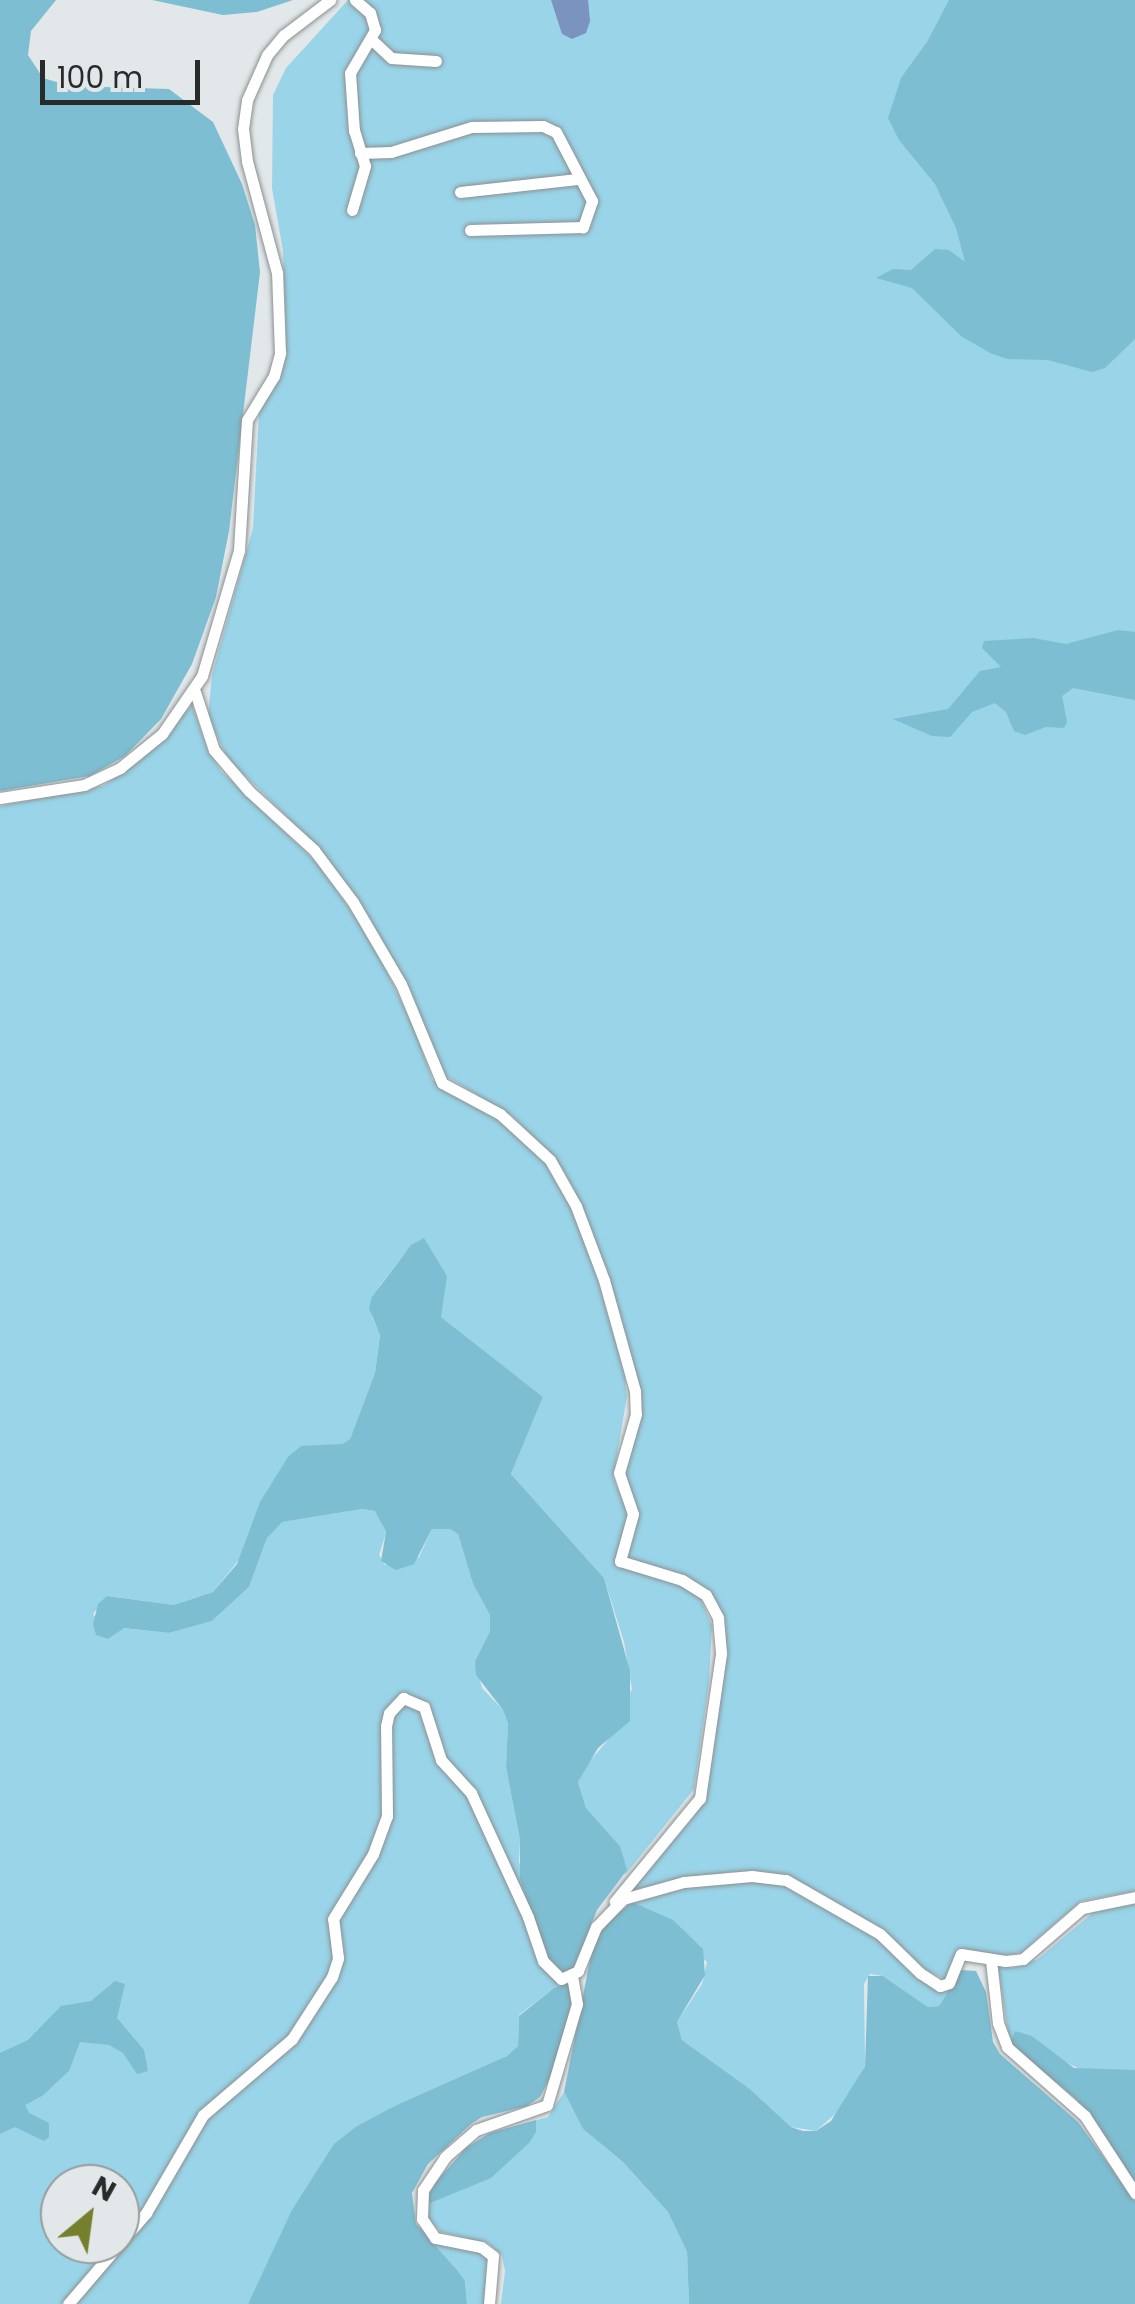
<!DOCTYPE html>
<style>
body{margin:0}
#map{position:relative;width:1135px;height:2304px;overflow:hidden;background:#e2e7e9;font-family:Poppins,sans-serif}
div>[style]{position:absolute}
.green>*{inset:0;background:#99d4e8}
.forest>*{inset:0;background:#7dbed2}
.water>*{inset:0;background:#7a93bf}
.roads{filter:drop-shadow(0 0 2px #8b9091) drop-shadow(0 0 2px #8b9091)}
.street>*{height:11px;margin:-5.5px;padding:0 5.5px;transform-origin:5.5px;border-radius:5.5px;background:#fff}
span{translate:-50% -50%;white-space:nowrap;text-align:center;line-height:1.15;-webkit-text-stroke:8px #e2e7e9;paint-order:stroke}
.north{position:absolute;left:40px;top:2164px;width:100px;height:100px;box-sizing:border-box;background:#e2e7e9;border:2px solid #989c9d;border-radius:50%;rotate:29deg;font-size:28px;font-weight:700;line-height:40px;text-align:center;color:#292b2b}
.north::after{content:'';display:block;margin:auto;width:35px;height:45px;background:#76802c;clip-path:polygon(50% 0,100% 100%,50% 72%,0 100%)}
.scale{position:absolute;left:40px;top:60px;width:160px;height:45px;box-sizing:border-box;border:5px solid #292b2b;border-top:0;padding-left:12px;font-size:30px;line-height:35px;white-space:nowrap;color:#292b2b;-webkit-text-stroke:8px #e2e7e9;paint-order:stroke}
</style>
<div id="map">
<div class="green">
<div style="clip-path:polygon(348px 0,1135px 0,1135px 1891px,1081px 1901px,1022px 1952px,1007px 1956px,956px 1952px,945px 1979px,925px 1970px,893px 1939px,789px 1877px,729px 1872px,626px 1891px,701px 1805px,723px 1667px,720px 1613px,710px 1593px,626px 1559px,637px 1518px,623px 1473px,637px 1424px,613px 1300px,549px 1153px,512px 1116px,446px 1076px,396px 966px,361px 904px,313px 842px,227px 758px,208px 717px,212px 675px,253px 528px,259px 413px,278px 379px,286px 349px,283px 251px,272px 188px,273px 95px,286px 68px)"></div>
<div style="clip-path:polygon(evenodd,192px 705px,208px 751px,221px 771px,318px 864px,372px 941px,415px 1030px,432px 1079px,447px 1093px,497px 1115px,544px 1158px,565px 1193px,594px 1267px,624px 1371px,627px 1396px,613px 1478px,628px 1513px,616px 1563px,688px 1589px,700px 1598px,712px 1625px,709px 1683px,694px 1789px,625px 1875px,620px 1846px,586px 1808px,578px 1782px,583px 1769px,608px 1740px,632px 1689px,624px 1642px,604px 1578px,511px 1474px,543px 1397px,441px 1317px,404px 1254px,379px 1287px,372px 1317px,380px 1334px,375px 1373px,350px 1439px,269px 1487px,242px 1556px,213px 1592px,174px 1605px,107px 1596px,93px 1614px,108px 1639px,123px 1628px,169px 1633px,212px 1621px,249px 1587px,267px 1538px,281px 1522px,362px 1509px,376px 1511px,386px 1533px,379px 1555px,385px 1565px,419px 1557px,432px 1529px,450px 1529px,458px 1534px,473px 1584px,490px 1615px,490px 1631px,475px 1661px,482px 1688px,503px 1710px,508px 1724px,506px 1767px,520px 1840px,519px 1862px,572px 1982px,554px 1988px,519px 2015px,518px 2046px,507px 2056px,357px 2126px,271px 2257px,248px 2304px,0 2304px,0 806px,103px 786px,142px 759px,192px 705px,60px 2184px,120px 2184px,120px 2244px,60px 2244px,60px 2184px)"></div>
<div style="clip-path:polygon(749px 1880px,779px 1883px,872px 1934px,932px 1987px,956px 1978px,939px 2006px,928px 2007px,883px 1976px,870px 1974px,864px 1984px,865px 2065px,842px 2108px,816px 2131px,791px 2127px,750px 2089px,682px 2040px,677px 2022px,702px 1984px,707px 1962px,633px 1902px,687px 1887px)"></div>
<div style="clip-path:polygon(1135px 1904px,1135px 2070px,1084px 2071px,1061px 2060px,1032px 2036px,1009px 2039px,998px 1966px,1013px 1968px,1038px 1959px,1095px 1911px)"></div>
<div style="clip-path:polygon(564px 2092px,583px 2129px,623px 2162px,668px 2212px,687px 2252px,689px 2304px,501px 2304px,505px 2271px,502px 2256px,488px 2243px,441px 2232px,426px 2216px,429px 2193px,466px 2148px,490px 2133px,548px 2117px)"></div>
<div style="clip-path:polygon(416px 2224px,436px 2241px,487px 2254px,486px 2304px,467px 2304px,465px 2281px,458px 2271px)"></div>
</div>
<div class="forest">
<div style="clip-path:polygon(0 0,56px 0,31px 31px,28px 55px,43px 78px,70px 86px,169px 89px,213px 122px,242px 184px,255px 225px,260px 272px,229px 531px,216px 597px,192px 664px,161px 719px,125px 756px,90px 776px,0 791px)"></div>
<div style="clip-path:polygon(152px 0,293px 0,257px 12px,223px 15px)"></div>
<div style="clip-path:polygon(949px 0,1135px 0,1135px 339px,1105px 368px,1092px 372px,1048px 360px,1007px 359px,990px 353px,961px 336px,912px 288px,876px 278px,893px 269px,911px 270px,935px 249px,949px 250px,965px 262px,956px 228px,935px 184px,899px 140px,888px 118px,901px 78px,927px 42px)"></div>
<div style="clip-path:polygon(1118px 630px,1135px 632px,1135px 700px,1073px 688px,1062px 696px,1067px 722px,1064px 728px,1046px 727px,1025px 735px,1014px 731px,1006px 712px,995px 703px,972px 712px,950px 737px,932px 736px,893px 719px,948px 709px,980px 671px,1001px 667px,982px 648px,984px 641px,1033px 638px,1066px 644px)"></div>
<div style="clip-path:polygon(424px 1238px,447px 1276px,441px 1317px,543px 1397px,511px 1474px,604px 1578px,630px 1671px,630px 1721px,598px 1748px,578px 1782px,586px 1808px,620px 1846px,627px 1870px,597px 1910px,573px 1969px,563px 1973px,547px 1959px,520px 1879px,520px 1840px,506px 1767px,508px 1724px,503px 1710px,476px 1675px,475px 1661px,490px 1631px,490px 1615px,473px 1584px,458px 1534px,450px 1529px,432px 1529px,414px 1564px,396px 1570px,381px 1561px,386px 1532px,375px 1511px,362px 1509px,282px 1522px,267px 1538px,249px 1587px,212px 1621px,169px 1633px,124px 1628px,108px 1639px,96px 1635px,93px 1624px,98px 1604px,107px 1596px,174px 1605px,213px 1592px,237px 1564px,260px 1502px,288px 1457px,301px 1446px,342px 1444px,350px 1439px,375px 1373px,380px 1335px,369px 1308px,372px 1297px,411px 1245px)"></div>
<div style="clip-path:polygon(632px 1902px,673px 1920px,703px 1949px,705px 1975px,677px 2022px,682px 2040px,750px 2089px,791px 2127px,803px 2131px,816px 2131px,831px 2121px,865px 2066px,868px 1976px,883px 1976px,928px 2007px,939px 2006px,961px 1970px,976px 1971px,986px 1992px,993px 2042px,1000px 2054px,1078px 2122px,1135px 2201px,1135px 2304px,689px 2304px,687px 2252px,668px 2212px,623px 2162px,583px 2129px,564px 2092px,593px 1945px,601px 1927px)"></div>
<div style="clip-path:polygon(115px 1981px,125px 1984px,117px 2018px,144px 2050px,148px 2071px,137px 2074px,123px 2053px,109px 2045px,80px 2042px,69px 2071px,42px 2096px,25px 2105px,29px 2113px,49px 2123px,49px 2137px,44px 2141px,15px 2127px,0 2134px,0 2053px,28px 2040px,61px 2006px,91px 2001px)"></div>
<div style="clip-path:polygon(572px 1982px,574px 1996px,553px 2072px,540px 2097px,527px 2106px,482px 2117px,471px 2124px,428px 2164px,412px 2193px,416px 2224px,458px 2271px,465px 2281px,467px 2304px,248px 2304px,292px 2210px,334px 2144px,357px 2126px,397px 2105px,507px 2056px,518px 2046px,519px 2016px,554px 1988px)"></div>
<div style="clip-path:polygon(1015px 2031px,1032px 2036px,1074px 2068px,1135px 2070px,1135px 2184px,1076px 2099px,1010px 2044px)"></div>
<div style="clip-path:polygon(536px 2120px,536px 2132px,529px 2143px,491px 2178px,425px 2205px,435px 2183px,466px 2148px,490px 2133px)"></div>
</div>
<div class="water">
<div style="clip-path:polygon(551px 0,588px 0,590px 21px,586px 33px,572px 39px,562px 34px)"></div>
</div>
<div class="roads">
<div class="street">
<div style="left:372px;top:40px;width:26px;rotate:43deg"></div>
<div style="left:391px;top:58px;width:45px;rotate:3.8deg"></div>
<div style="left:360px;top:153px;width:31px;rotate:-2deg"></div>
<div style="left:391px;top:152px;width:85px;rotate:-17.2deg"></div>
<div style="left:472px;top:127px;width:71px;rotate:-0.8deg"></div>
<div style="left:543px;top:126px;width:14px;rotate:25deg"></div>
<div style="left:556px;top:132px;width:78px;rotate:62.4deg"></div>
<div style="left:592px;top:201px;width:28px;rotate:109deg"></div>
<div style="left:583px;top:227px;width:113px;rotate:178.5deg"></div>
<div style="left:460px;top:192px;width:118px;rotate:-6.3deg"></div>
<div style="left:352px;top:210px;width:46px;rotate:-73.5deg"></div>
<div style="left:365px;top:166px;width:37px;rotate:-107deg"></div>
<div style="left:354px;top:131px;width:58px;rotate:-93.9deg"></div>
<div style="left:350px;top:73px;width:50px;rotate:-59.8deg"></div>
<div style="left:375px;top:30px;width:18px;rotate:-106deg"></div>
<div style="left:370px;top:13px;width:20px;rotate:-139deg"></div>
<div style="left:195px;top:692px;width:61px;rotate:71.9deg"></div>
<div style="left:214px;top:750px;width:54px;rotate:49.5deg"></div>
<div style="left:249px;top:791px;width:88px;rotate:42.2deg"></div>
<div style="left:314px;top:850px;width:65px;rotate:53.1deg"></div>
<div style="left:353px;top:902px;width:95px;rotate:59.7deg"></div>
<div style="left:401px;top:984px;width:107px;rotate:67.5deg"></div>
<div style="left:442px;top:1083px;width:66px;rotate:28.1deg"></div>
<div style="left:500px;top:1114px;width:68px;rotate:42.6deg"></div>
<div style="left:550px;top:1160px;width:53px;rotate:60.5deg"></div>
<div style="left:576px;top:1206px;width:79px;rotate:69.3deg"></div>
<div style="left:604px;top:1280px;width:115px;rotate:74.4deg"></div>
<div style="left:635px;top:1391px;width:23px;rotate:88deg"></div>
<div style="left:636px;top:1414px;width:61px;rotate:106.1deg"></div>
<div style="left:619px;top:1473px;width:43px;rotate:71.1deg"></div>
<div style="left:633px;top:1514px;width:49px;rotate:105.5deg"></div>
<div style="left:620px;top:1561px;width:65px;rotate:17deg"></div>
<div style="left:682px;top:1580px;width:28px;rotate:32deg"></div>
<div style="left:706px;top:1595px;width:26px;rotate:62deg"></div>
<div style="left:718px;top:1618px;width:36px;rotate:85deg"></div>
<div style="left:721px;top:1654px;width:146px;rotate:98.3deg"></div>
<div style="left:700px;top:1798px;width:134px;rotate:129.5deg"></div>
<div style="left:0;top:798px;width:85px;rotate:-8.8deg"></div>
<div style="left:84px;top:785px;width:40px;rotate:-25deg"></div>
<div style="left:120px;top:768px;width:54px;rotate:-39deg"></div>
<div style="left:162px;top:734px;width:70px;rotate:-55.4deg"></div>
<div style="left:202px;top:676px;width:131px;rotate:-73.6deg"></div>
<div style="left:239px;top:550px;width:130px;rotate:-86.5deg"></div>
<div style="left:247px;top:420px;width:52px;rotate:-58.5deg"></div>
<div style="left:274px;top:376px;width:24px;rotate:-75deg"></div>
<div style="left:280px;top:353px;width:80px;rotate:-92.1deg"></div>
<div style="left:277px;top:273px;width:116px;rotate:-105deg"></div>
<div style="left:247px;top:161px;width:32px;rotate:-97deg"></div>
<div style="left:243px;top:129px;width:29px;rotate:-82deg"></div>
<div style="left:247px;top:100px;width:49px;rotate:-66deg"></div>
<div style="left:267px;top:55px;width:26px;rotate:-50deg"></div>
<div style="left:284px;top:35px;width:58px;rotate:-37.3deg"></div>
<div style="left:991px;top:1960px;width:63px;rotate:83.7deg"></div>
<div style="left:998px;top:2023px;width:26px;rotate:69deg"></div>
<div style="left:1007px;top:2047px;width:104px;rotate:41.5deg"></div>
<div style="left:1085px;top:2116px;width:92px;rotate:57deg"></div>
<div style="left:68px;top:2304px;width:120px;rotate:-49.4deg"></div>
<div style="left:146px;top:2213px;width:113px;rotate:-59.8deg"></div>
<div style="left:203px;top:2115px;width:117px;rotate:-40.5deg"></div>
<div style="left:292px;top:2039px;width:74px;rotate:-57.2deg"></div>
<div style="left:332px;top:1977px;width:20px;rotate:-72deg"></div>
<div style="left:338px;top:1958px;width:39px;rotate:-97deg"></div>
<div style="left:333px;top:1919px;width:76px;rotate:-58.4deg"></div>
<div style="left:373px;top:1854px;width:40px;rotate:-69.8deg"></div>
<div style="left:387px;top:1816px;width:90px;rotate:-90.6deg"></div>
<div style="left:386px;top:1726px;width:13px;rotate:-77deg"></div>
<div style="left:389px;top:1713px;width:21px;rotate:-47deg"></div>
<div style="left:403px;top:1698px;width:23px;rotate:23deg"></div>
<div style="left:424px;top:1707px;width:56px;rotate:72.2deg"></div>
<div style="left:441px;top:1760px;width:45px;rotate:47.7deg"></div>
<div style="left:471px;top:1793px;width:136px;rotate:65.3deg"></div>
<div style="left:528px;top:1917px;width:46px;rotate:71.2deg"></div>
<div style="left:543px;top:1961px;width:25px;rotate:45deg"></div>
<div style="left:561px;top:1979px;width:19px;rotate:-25deg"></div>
<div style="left:578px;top:1971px;width:48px;rotate:-67.8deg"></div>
<div style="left:596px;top:1927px;width:39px;rotate:-46deg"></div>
<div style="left:623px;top:1899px;width:63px;rotate:-15.6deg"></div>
<div style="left:684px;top:1882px;width:68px;rotate:-5deg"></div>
<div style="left:752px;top:1876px;width:34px;rotate:7deg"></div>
<div style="left:786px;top:1880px;width:108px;rotate:29.9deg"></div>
<div style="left:880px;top:1934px;width:56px;rotate:44.3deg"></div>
<div style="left:920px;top:1973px;width:24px;rotate:33deg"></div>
<div style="left:940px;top:1986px;width:9px;rotate:-18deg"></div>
<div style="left:949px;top:1983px;width:31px;rotate:-68deg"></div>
<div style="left:961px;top:1954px;width:45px;rotate:9deg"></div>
<div style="left:1005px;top:1961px;width:18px;rotate:-6deg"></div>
<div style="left:1023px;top:1959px;width:78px;rotate:-40.8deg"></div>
<div style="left:1082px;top:1908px;width:54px;rotate:-11.7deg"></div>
<div style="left:489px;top:2304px;width:48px;rotate:-85.2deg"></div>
<div style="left:493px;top:2256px;width:15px;rotate:-143deg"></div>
<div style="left:481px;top:2247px;width:47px;rotate:-168.9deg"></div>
<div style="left:435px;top:2238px;width:23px;rotate:-124deg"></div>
<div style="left:422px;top:2219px;width:29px;rotate:-88deg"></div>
<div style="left:423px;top:2190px;width:40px;rotate:-56deg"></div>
<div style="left:445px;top:2157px;width:41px;rotate:-41.1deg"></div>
<div style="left:476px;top:2130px;width:75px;rotate:-19.4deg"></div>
<div style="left:547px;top:2105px;width:105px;rotate:-73.5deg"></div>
<div style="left:577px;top:2004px;width:29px;rotate:-100deg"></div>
</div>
</div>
<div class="north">N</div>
<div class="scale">100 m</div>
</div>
